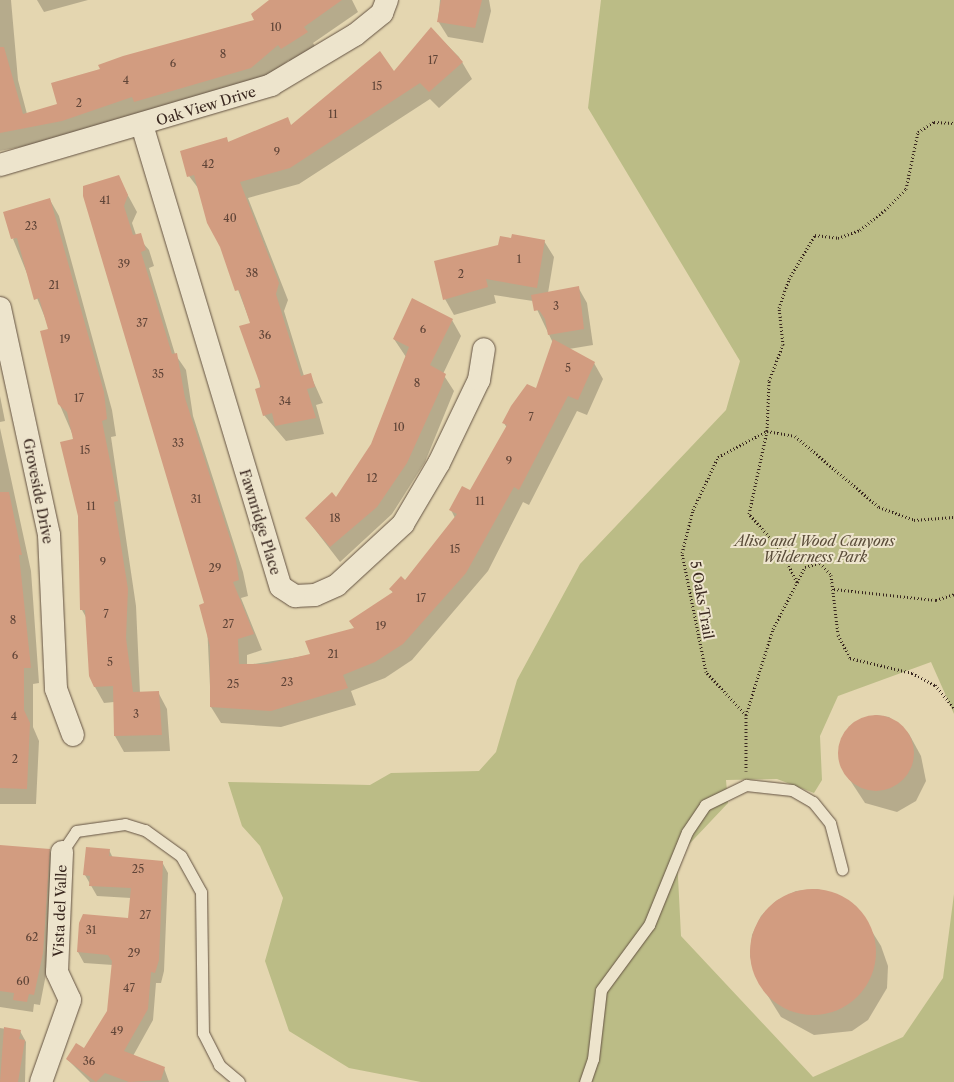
<!DOCTYPE html>
<style>
body{margin:0}
#map{position:relative;width:954px;height:1082px;overflow:hidden;background:#e4d6b0;font-family:"Libre Caslon Text",serif}
div>[style]{position:absolute}
.green>*{inset:0;background:#bbbc86}
.shadow>*{inset:0;background:#0003}
.building>*{inset:0;background:#d29c80}
.round{border-radius:50%}
.path>*{height:3px;margin-top:-1.5px;transform-origin:0;background:repeating-linear-gradient(90deg,#39271f 0 1px,transparent 0 3.5px)}
.roads{filter:drop-shadow(0 0 1px #645343) drop-shadow(0 0 1px #645343)}
.service>*{height:11px;margin:-5.5px;padding:0 5.5px;transform-origin:5.5px;border-radius:5.5px;background:#ede4cc}
.minor>*{height:22px;margin:-11px;padding:0 11px;transform-origin:11px;border-radius:11px;background:#ede4cc}
span{translate:-50% -50%;white-space:nowrap;text-align:center;line-height:1.15;-webkit-text-stroke:4px #ede4cc;paint-order:stroke}
.number-label{font-size:11px;color:#5f4437}
.number-label span{-webkit-text-stroke-width:0}
.street-label{font-size:14px;color:#39271f}
.park-label{font-size:14px;color:#5a4c39;font-style:italic}
</style>
<div id="map">
<div class="green">
<div style="clip-path:polygon(601px 0,954px 0,954px 714px,931px 662px,838px 696px,820px 736px,822px 780px,814px 793px,777px 779px,726px 780px,728px 803px,677px 857px,681px 936px,813px 1077px,903px 1037px,943px 978px,954px 894px,954px 1082px,421px 1082px,349px 1068px,289px 1031px,265px 961px,283px 898px,260px 846px,242px 826px,228px 782px,370px 785px,391px 773px,479px 771px,496px 752px,517px 680px,580px 564px,726px 410px,740px 361px,588px 108px)"></div>
</div>
<div class="shadow">
<div style="clip-path:polygon(0 0,11px 0,18px 80px,27px 114px,58px 105px,101px 70px,256px 21px,271px 0,352px 0,358px 12px,313px 43px,316px 48px,291px 64px,289px 60px,260px 84px,71px 137px,0 151px)"></div>
<div style="clip-path:polygon(37px 0,88px 0,44px 12px)"></div>
<div style="clip-path:polygon(440px 0,489px 0,491px 11px,483px 43px,448px 37px,438px 21px)"></div>
<div style="clip-path:polygon(431px 29px,459px 57px,472px 79px,439px 108px,430px 99px,299px 184px,248px 198px,288px 300px,284px 311px,304px 376px,310px 374px,323px 403px,316px 405px,324px 434px,286px 441px,264px 415px,251px 324px,201px 192px,189px 176px,226px 138px,229px 143px,291px 126px,394px 73px)"></div>
<div style="clip-path:polygon(118px 177px,137px 212px,132px 223px,136px 235px,149px 250px,154px 266px,149px 268px,175px 354px,186px 370px,193px 416px,243px 572px,248px 596px,241px 598px,262px 650px,247px 655px,247px 665px,311px 655px,355px 629px,393px 593px,391px 589px,405px 582px,455px 518px,451px 510px,471px 492px,507px 428px,504px 423px,537px 390px,553px 343px,533px 301px,494px 295px,496px 303px,454px 315px,445px 299px,544px 241px,554px 257px,548px 293px,578px 287px,587px 303px,593px 345px,569px 349px,594px 363px,603px 379px,587px 415px,577px 411px,529px 505px,523px 502px,488px 571px,412px 660px,385px 678px,351px 691px,356px 705px,281px 727px,221px 723px,211px 707px,206px 604px,84px 187px)"></div>
<div style="clip-path:polygon(50px 200px,59px 216px,112px 410px,116px 436px,111px 437px,136px 606px,140px 693px,158px 692px,167px 709px,170px 751px,124px 752px,115px 736px,114px 702px,104px 703px,95px 687px,87px 619px,82px 610px,75px 440px,59px 403px,50px 330px,13px 239px)"></div>
<div style="clip-path:polygon(452px 320px,461px 336px,443px 374px,454px 391px,425px 462px,392px 514px,340px 562px,306px 518px,336px 500px,372px 445px,406px 357px,394px 339px)"></div>
<div style="clip-path:polygon(0 396px,5px 421px,0 422px)"></div>
<div style="clip-path:polygon(0 428px,31px 571px,39px 683px,33px 684px,33px 727px,39px 741px,36px 804px,0 804px)"></div>
<div style="clip-path:polygon(876px 715px,889px 717px,909px 734px,921px 756px,926px 781px,916px 801px,897px 812px,865px 803px,844px 771px,839px 746px,852px 724px)"></div>
<div style="clip-path:polygon(0 846px,49px 850px,55px 861px,48px 964px,40px 1005px,34px 1004px,33px 1012px,0 1007px)"></div>
<div style="clip-path:polygon(109px 850px,113px 858px,162px 862px,168px 873px,164px 971px,161px 983px,156px 983px,153px 1020px,133px 1056px,164px 1068px,169px 1082px,90px 1082px,67px 1059px,84px 1049px,108px 1012px,113px 965px,84px 963px,78px 952px,129px 919px,131px 898px,97px 896px,85px 875px)"></div>
<div style="clip-path:polygon(817px 889px,838px 895px,856px 906px,881px 946px,888px 966px,887px 988px,868px 1020px,852px 1031px,814px 1035px,781px 1017px,756px 977px,750px 956px,752px 935px,761px 916px,776px 901px,796px 891px)"></div>
<div style="clip-path:polygon(0 1028px,20px 1031px,26px 1042px,25px 1082px,0 1082px)"></div>
</div>
<div class="building">
<div style="clip-path:polygon(269px 0,342px 0,304px 27px,308px 32px,281px 49px,278px 45px,251px 68px,134px 102px,132px 97px,62px 121px,0 133px,0 47px,4px 47px,23px 114px,57px 104px,51px 83px,100px 69px,98px 65px,123px 56px,254px 20px,251px 14px)"></div>
<div style="clip-path:polygon(441px 0,482px 0,475px 28px,437px 22px)"></div>
<div style="clip-path:polygon(431px 27px,463px 62px,429px 92px,420px 83px,290px 168px,240px 182px,279px 283px,276px 294px,301px 376px,311px 373px,315px 387px,307px 389px,316px 418px,275px 426px,272px 413px,263px 416px,255px 389px,261px 387px,239px 326px,250px 323px,239px 290px,235px 291px,220px 247px,207px 223px,194px 175px,187px 177px,180px 151px,227px 137px,228px 142px,288px 117px,291px 125px,380px 51px,394px 71px)"></div>
<div style="clip-path:polygon(119px 175px,128px 195px,124px 206px,133px 235px,141px 233px,146px 250px,141px 252px,172px 354px,177px 353px,185px 398px,235px 554px,239px 580px,233px 582px,254px 634px,238px 639px,239px 664px,267px 664px,310px 654px,305px 641px,354px 628px,349px 621px,393px 592px,389px 589px,401px 576px,405px 580px,457px 514px,449px 510px,462px 486px,470px 490px,507px 425px,502px 423px,511px 406px,527px 384px,536px 388px,553px 339px,595px 362px,578px 400px,568px 396px,519px 490px,514px 487px,466px 573px,403px 644px,375px 662px,343px 675px,348px 688px,271px 711px,210px 707px,210px 646px,199px 605px,204px 603px,83px 196px,83px 186px)"></div>
<div style="clip-path:polygon(50px 198px,104px 392px,107px 419px,102px 421px,118px 501px,114px 502px,128px 589px,126px 638px,133px 692px,159px 691px,162px 735px,114px 736px,113px 686px,94px 687px,89px 676px,85px 610px,80px 610px,78px 516px,60px 442px,73px 439px,67px 412px,58px 404px,40px 331px,48px 329px,39px 298px,34px 300px,17px 238px,11px 239px,3px 212px)"></div>
<div style="clip-path:polygon(512px 234px,545px 240px,537px 288px,486px 279px,488px 287px,443px 300px,434px 261px,498px 245px,500px 236px,511px 238px)"></div>
<div style="clip-path:polygon(579px 286px,584px 329px,548px 335px,545px 319px,539px 310px,534px 311px,531px 295px)"></div>
<div style="clip-path:polygon(412px 298px,453px 319px,430px 365px,446px 374px,441px 388px,407px 463px,377px 507px,330px 547px,305px 518px,332px 492px,336px 497px,371px 444px,409px 347px,393px 339px)"></div>
<div style="clip-path:polygon(0 492px,9px 492px,22px 555px,19px 555px,31px 668px,24px 668px,24px 710px,30px 723px,27px 789px,0 788px)"></div>
<div class="round" style="left:838px;top:715px;width:76px;height:76px"></div>
<div style="clip-path:polygon(0 845px,50px 849px,43px 953px,34px 995px,29px 994px,27px 1002px,13px 1000px,14px 993px,0 991px)"></div>
<div style="clip-path:polygon(86px 847px,110px 849px,109px 856px,163px 861px,159px 960px,155px 973px,151px 972px,148px 1009px,124px 1051px,165px 1067px,161px 1080px,129px 1082px,105px 1073px,96px 1082px,66px 1059px,76px 1043px,84px 1048px,107px 1011px,112px 961px,108px 955px,77px 952px,79px 923px,83px 914px,128px 918px,131px 888px,89px 886px,90px 876px,83px 875px)"></div>
<div class="round" style="left:750px;top:889px;width:126px;height:126px"></div>
<div style="clip-path:polygon(4px 1027px,21px 1030px,19px 1039px,25px 1040px,18px 1082px,0 1082px)"></div>
</div>
<div class="path">
<div style="left:797px;top:582px;width:36px;rotate:-117deg"></div>
<div style="left:781px;top:550px;width:48px;rotate:-131.6deg"></div>
<div style="left:749px;top:514px;width:85px;rotate:-77.8deg"></div>
<div style="left:767px;top:431px;width:28px;rotate:10deg"></div>
<div style="left:795px;top:436px;width:110px;rotate:40.2deg"></div>
<div style="left:879px;top:507px;width:37px;rotate:20deg"></div>
<div style="left:914px;top:520px;width:40px;rotate:-4.3deg"></div>
<div style="left:834px;top:589px;width:103px;rotate:6.2deg"></div>
<div style="left:936px;top:600px;width:19px;rotate:-18deg"></div>
<div style="left:746px;top:715px;width:59px;rotate:-132.9deg"></div>
<div style="left:706px;top:672px;width:121px;rotate:-101.4deg"></div>
<div style="left:682px;top:553px;width:44px;rotate:-75.7deg"></div>
<div style="left:693px;top:510px;width:59px;rotate:-64.7deg"></div>
<div style="left:718px;top:457px;width:55px;rotate:-28deg"></div>
<div style="left:767px;top:431px;width:50px;rotate:-87.7deg"></div>
<div style="left:769px;top:381px;width:39px;rotate:-69deg"></div>
<div style="left:783px;top:345px;width:37px;rotate:-96deg"></div>
<div style="left:779px;top:308px;width:31px;rotate:-71deg"></div>
<div style="left:789px;top:279px;width:51px;rotate:-59.4deg"></div>
<div style="left:815px;top:235px;width:23px;rotate:7deg"></div>
<div style="left:838px;top:238px;width:23px;rotate:-20deg"></div>
<div style="left:860px;top:230px;width:32px;rotate:-39deg"></div>
<div style="left:885px;top:210px;width:30px;rotate:-45deg"></div>
<div style="left:906px;top:189px;width:58px;rotate:-78.1deg"></div>
<div style="left:918px;top:132px;width:19px;rotate:-32deg"></div>
<div style="left:934px;top:122px;width:20px;rotate:3deg"></div>
<div style="left:746px;top:771px;width:56px;rotate:-90deg"></div>
<div style="left:746px;top:715px;width:90px;rotate:-72.6deg"></div>
<div style="left:773px;top:629px;width:70px;rotate:-62.7deg"></div>
<div style="left:805px;top:567px;width:16px;rotate:-15deg"></div>
<div style="left:820px;top:563px;width:16px;rotate:47deg"></div>
<div style="left:831px;top:575px;width:60px;rotate:83.3deg"></div>
<div style="left:838px;top:635px;width:26px;rotate:62deg"></div>
<div style="left:850px;top:658px;width:64px;rotate:13.6deg"></div>
<div style="left:912px;top:673px;width:26px;rotate:28deg"></div>
<div style="left:935px;top:685px;width:30px;rotate:50deg"></div>
</div>
<div class="roads">
<div class="service">
<div style="left:62px;top:852px;width:25px;rotate:-56deg"></div>
<div style="left:76px;top:831px;width:49px;rotate:-8.1deg"></div>
<div style="left:125px;top:824px;width:21px;rotate:17deg"></div>
<div style="left:145px;top:830px;width:44px;rotate:35.8deg"></div>
<div style="left:181px;top:856px;width:41px;rotate:60.9deg"></div>
<div style="left:201px;top:892px;width:141px;rotate:89.2deg"></div>
<div style="left:203px;top:1033px;width:36px;rotate:63deg"></div>
<div style="left:219px;top:1065px;width:26px;rotate:40deg"></div>
<div style="left:585px;top:1082px;width:24px;rotate:-71deg"></div>
<div style="left:593px;top:1059px;width:69px;rotate:-83.4deg"></div>
<div style="left:601px;top:990px;width:81px;rotate:-53.6deg"></div>
<div style="left:649px;top:925px;width:100px;rotate:-67.8deg"></div>
<div style="left:687px;top:832px;width:32px;rotate:-56deg"></div>
<div style="left:705px;top:805px;width:46px;rotate:-26deg"></div>
<div style="left:746px;top:785px;width:46px;rotate:6.2deg"></div>
<div style="left:792px;top:790px;width:24px;rotate:30deg"></div>
<div style="left:813px;top:802px;width:27px;rotate:51deg"></div>
<div style="left:830px;top:823px;width:48px;rotate:75.4deg"></div>
</div>
<div class="minor">
<div style="left:142px;top:125px;width:482px;rotate:73.3deg"></div>
<div style="left:281px;top:587px;width:17px;rotate:33deg"></div>
<div style="left:295px;top:596px;width:20px;rotate:-3deg"></div>
<div style="left:315px;top:595px;width:24px;rotate:-24deg"></div>
<div style="left:337px;top:585px;width:90px;rotate:-42.7deg"></div>
<div style="left:403px;top:524px;width:71px;rotate:-59.5deg"></div>
<div style="left:439px;top:463px;width:92px;rotate:-64.3deg"></div>
<div style="left:479px;top:380px;width:31px;rotate:-81deg"></div>
<div style="left:0;top:165px;width:283px;rotate:-16.4deg"></div>
<div style="left:271px;top:85px;width:98px;rotate:-30.8deg"></div>
<div style="left:355px;top:35px;width:35px;rotate:-39deg"></div>
<div style="left:382px;top:13px;width:14px;rotate:-69deg"></div>
<div style="left:0;top:308px;width:232px;rotate:77.8deg"></div>
<div style="left:49px;top:535px;width:154px;rotate:87.4deg"></div>
<div style="left:56px;top:689px;width:49px;rotate:69.7deg"></div>
<div style="left:41px;top:1082px;width:87px;rotate:-70.5deg"></div>
<div style="left:70px;top:1000px;width:31px;rotate:-115deg"></div>
<div style="left:57px;top:972px;width:120px;rotate:-87.6deg"></div>
</div>
</div>
<div class="number-label">
<span style="left:276px;top:27px">10</span>
<span style="left:223px;top:54px">8</span>
<span style="left:433px;top:60px">17</span>
<span style="left:173px;top:63px">6</span>
<span style="left:126px;top:80px">4</span>
<span style="left:377px;top:86px">15</span>
<span style="left:79px;top:103px">2</span>
<span style="left:333px;top:114px">11</span>
<span style="left:277px;top:152px">9</span>
<span style="left:208px;top:164px">42</span>
<span style="left:105px;top:200px">41</span>
<span style="left:230px;top:218px">40</span>
<span style="left:31px;top:226px">23</span>
<span style="left:519px;top:259px">1</span>
<span style="left:124px;top:264px">39</span>
<span style="left:252px;top:273px">38</span>
<span style="left:461px;top:274px">2</span>
<span style="left:54px;top:285px">21</span>
<span style="left:556px;top:306px">3</span>
<span style="left:142px;top:323px">37</span>
<span style="left:423px;top:329px">6</span>
<span style="left:265px;top:335px">36</span>
<span style="left:65px;top:339px">19</span>
<span style="left:568px;top:368px">5</span>
<span style="left:158px;top:374px">35</span>
<span style="left:417px;top:383px">8</span>
<span style="left:79px;top:398px">17</span>
<span style="left:285px;top:401px">34</span>
<span style="left:531px;top:417px">7</span>
<span style="left:399px;top:427px">10</span>
<span style="left:178px;top:443px">33</span>
<span style="left:85px;top:450px">15</span>
<span style="left:509px;top:461px">9</span>
<span style="left:372px;top:478px">12</span>
<span style="left:196px;top:499px">31</span>
<span style="left:480px;top:501px">11</span>
<span style="left:91px;top:506px">11</span>
<span style="left:335px;top:518px">18</span>
<span style="left:455px;top:549px">15</span>
<span style="left:103px;top:562px">9</span>
<span style="left:215px;top:568px">29</span>
<span style="left:421px;top:598px">17</span>
<span style="left:106px;top:614px">7</span>
<span style="left:13px;top:620px">8</span>
<span style="left:228px;top:624px">27</span>
<span style="left:381px;top:626px">19</span>
<span style="left:333px;top:654px">21</span>
<span style="left:15px;top:655px">6</span>
<span style="left:110px;top:662px">5</span>
<span style="left:287px;top:682px">23</span>
<span style="left:233px;top:684px">25</span>
<span style="left:136px;top:714px">3</span>
<span style="left:14px;top:716px">4</span>
<span style="left:15px;top:759px">2</span>
<span style="left:138px;top:869px">25</span>
<span style="left:145px;top:915px">27</span>
<span style="left:91px;top:930px">31</span>
<span style="left:32px;top:937px">62</span>
<span style="left:134px;top:953px">29</span>
<span style="left:23px;top:981px">60</span>
<span style="left:129px;top:988px">47</span>
<span style="left:117px;top:1031px">49</span>
<span style="left:89px;top:1061px">36</span>
</div>
<div class="street-label">
<span style="left:206px;top:106px;rotate:-17deg">Oak View Drive</span>
<span style="left:38px;top:491px;rotate:79deg">Groveside Drive</span>
<span style="left:260px;top:522px;rotate:73deg">Fawnridge Place</span>
<span style="left:702px;top:600px;rotate:80deg">5 Oaks Trail</span>
<span style="left:60px;top:911px;rotate:-88deg">Vista del Valle</span>
</div>
<div class="park-label">
<span style="left:815px;top:549px">Aliso and Wood Canyons<br>Wilderness Park</span>
</div>
</div>
